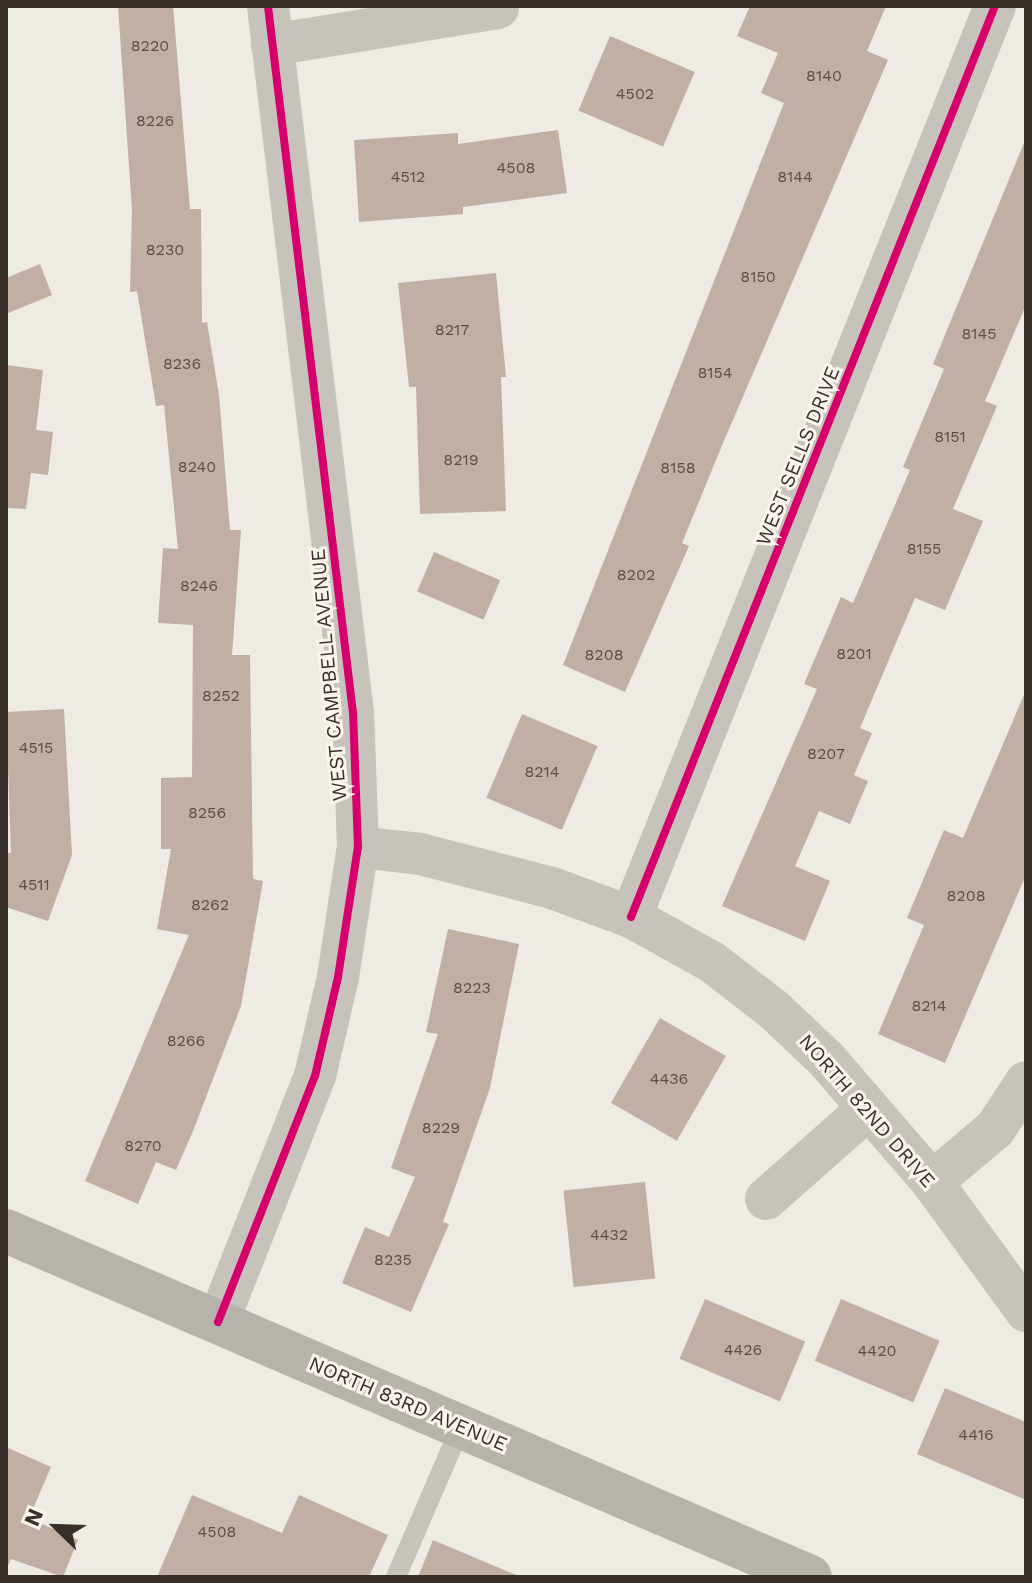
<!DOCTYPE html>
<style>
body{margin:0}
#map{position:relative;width:1032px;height:1583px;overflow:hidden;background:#eeeae4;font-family:"Work Sans",sans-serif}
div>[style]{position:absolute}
.building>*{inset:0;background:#c1afa5;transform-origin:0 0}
.lane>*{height:20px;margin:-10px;padding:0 10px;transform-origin:10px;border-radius:10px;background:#c7c2bc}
.street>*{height:42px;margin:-21px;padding:0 21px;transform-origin:21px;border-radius:21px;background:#c7c2bc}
.secondary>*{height:44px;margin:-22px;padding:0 22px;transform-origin:22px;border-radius:22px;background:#b8b2ac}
.cycleway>*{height:8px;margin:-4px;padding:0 4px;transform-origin:4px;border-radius:4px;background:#d6006c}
span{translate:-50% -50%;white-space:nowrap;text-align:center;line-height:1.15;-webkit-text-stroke:6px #faf4eb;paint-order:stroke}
.number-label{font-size:16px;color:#5b4f49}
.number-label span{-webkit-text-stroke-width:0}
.street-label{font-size:20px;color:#392f2a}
.frame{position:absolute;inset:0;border:8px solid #392f2a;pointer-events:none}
.north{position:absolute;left:16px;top:1487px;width:80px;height:80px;-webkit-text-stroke:6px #faf4eb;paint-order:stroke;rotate:293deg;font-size:22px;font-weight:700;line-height:32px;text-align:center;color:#392f2a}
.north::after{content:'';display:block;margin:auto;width:28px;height:36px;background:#392f2a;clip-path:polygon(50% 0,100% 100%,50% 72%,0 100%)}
</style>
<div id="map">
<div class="building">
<div style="clip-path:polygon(118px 6px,173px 6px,190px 209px,201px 209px,202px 323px,207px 322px,219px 395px,230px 530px,241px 530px,232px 655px,250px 655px,253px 879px,263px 881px,241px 1006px,193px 1131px,176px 1170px,156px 1162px,138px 1204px,85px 1181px,189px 935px,157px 929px,171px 849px,161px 849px,161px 778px,192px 777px,193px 625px,158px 623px,163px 548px,178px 549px,164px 405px,156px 406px,137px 291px,130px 292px,132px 210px)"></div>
<div style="clip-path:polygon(750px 6px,886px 6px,867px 51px,888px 60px,723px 443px,682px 543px,689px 546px,625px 692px,563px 665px,784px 103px,761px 93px,778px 53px,737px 36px)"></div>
<div style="left:610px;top:36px;width:92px;height:81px;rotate:23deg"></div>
<div style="clip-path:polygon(558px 130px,567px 193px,463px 207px,463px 214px,359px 222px,354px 140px,458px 133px,458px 144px)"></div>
<div style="clip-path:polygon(1026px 138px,1026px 305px,985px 401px,997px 406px,953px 509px,983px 521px,945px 610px,915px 598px,860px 728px,872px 733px,854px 775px,868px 781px,850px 824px,819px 811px,795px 866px,830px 881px,805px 941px,722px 906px,817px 689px,804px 684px,841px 597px,853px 603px,910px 470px,903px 467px,944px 369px,933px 364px)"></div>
<div style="clip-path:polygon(40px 264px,52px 295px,6px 314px,6px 278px)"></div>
<div style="clip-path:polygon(496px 273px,506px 377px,501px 377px,506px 511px,420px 514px,416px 387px,409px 387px,398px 283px)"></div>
<div style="clip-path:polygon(6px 365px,43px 370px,36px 430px,53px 432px,48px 475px,31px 473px,26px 509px,6px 508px)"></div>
<div style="left:434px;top:552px;width:72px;height:43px;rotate:23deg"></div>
<div style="clip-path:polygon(1026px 690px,1026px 875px,945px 1063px,878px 1034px,924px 925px,907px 918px,944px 830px,963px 838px)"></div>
<div style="clip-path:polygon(64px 709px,72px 855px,48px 921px,6px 907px,6px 853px,11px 853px,6px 712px)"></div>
<div style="left:522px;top:714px;width:82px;height:91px;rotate:23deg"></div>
<div style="clip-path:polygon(448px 929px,519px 944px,490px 1088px,443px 1222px,449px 1224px,411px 1312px,342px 1283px,365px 1227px,389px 1237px,415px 1177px,391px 1168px,438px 1034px,426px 1032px)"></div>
<div style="left:660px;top:1018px;width:76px;height:98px;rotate:30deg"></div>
<div style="left:645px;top:1182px;width:97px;height:82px;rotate:84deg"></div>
<div style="left:705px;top:1299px;width:109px;height:65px;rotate:23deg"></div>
<div style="left:841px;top:1299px;width:107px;height:67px;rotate:23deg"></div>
<div style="clip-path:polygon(945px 1388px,1026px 1422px,1026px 1500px,917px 1454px)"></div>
<div style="clip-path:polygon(6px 1447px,51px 1467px,29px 1518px,78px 1540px,63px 1577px,11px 1559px,6px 1570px)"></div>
<div style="clip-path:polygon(192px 1495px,282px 1533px,299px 1495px,388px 1535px,369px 1577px,157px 1577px)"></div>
<div style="clip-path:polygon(433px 1540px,521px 1577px,418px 1577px)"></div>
</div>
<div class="lane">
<div style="left:396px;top:1577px;width:164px;rotate:-66.7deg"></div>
</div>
<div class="street">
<div style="left:272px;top:45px;width:229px;rotate:-9.3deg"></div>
<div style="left:358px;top:847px;width:62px;rotate:6.4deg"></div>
<div style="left:420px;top:854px;width:136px;rotate:14.4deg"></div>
<div style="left:552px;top:888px;width:84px;rotate:20.2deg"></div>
<div style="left:631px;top:917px;width:93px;rotate:29.1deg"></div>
<div style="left:712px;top:962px;width:78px;rotate:37.7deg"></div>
<div style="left:774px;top:1010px;width:71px;rotate:43.3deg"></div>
<div style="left:826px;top:1059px;width:162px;rotate:49.2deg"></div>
<div style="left:932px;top:1182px;width:160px;rotate:53.9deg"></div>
<div style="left:631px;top:917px;width:981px;rotate:-68.22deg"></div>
<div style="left:932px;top:1182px;width:82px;rotate:-40.1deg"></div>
<div style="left:995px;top:1129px;width:56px;rotate:-56.6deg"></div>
<div style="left:766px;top:1199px;width:137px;rotate:-41.5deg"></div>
<div style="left:218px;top:1322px;width:264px;rotate:-68.5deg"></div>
<div style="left:315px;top:1076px;width:102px;rotate:-76.9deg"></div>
<div style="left:338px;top:977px;width:132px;rotate:-81.3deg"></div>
<div style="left:358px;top:847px;width:134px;rotate:-92.1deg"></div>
<div style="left:353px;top:713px;width:712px;rotate:-96.86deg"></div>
</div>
<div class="secondary">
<div style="left:6px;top:1231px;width:875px;rotate:23.28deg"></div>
</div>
<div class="cycleway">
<div style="left:631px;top:917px;width:981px;rotate:-68.22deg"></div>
<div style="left:218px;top:1322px;width:264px;rotate:-68.5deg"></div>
<div style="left:315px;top:1076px;width:102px;rotate:-76.9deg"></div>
<div style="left:338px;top:977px;width:132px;rotate:-81.3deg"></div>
<div style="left:358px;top:847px;width:134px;rotate:-92.1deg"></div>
<div style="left:353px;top:713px;width:712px;rotate:-96.86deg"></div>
</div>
<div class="number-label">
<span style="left:150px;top:46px">8220</span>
<span style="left:824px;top:76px">8140</span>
<span style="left:635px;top:94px">4502</span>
<span style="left:155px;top:121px">8226</span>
<span style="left:516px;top:168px">4508</span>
<span style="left:408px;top:177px">4512</span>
<span style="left:795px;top:177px">8144</span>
<span style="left:165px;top:250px">8230</span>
<span style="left:758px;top:277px">8150</span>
<span style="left:452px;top:330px">8217</span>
<span style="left:979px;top:334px">8145</span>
<span style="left:182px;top:364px">8236</span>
<span style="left:715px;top:373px">8154</span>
<span style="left:950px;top:437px">8151</span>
<span style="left:461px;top:460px">8219</span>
<span style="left:197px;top:467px">8240</span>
<span style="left:678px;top:468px">8158</span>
<span style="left:924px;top:549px">8155</span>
<span style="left:636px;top:575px">8202</span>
<span style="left:199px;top:586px">8246</span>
<span style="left:854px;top:654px">8201</span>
<span style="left:604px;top:655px">8208</span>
<span style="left:221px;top:696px">8252</span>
<span style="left:36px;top:748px">4515</span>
<span style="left:826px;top:754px">8207</span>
<span style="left:542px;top:772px">8214</span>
<span style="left:207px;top:813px">8256</span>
<span style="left:34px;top:885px">4511</span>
<span style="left:966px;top:896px">8208</span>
<span style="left:210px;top:905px">8262</span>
<span style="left:472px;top:988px">8223</span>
<span style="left:929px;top:1006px">8214</span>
<span style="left:186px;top:1041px">8266</span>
<span style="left:669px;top:1079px">4436</span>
<span style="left:441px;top:1128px">8229</span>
<span style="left:143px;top:1146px">8270</span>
<span style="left:609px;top:1235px">4432</span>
<span style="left:393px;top:1260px">8235</span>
<span style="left:743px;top:1350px">4426</span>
<span style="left:877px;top:1351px">4420</span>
<span style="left:976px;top:1435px">4416</span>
<span style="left:217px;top:1532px">4508</span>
</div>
<div class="street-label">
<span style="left:798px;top:456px;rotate:-68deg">WEST SELLS DRIVE</span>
<span style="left:329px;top:675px;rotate:-95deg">WEST CAMPBELL AVENUE</span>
<span style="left:867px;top:1111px;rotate:49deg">NORTH 82ND DRIVE</span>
<span style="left:408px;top:1404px;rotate:23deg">NORTH 83RD AVENUE</span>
</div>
<div class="frame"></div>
<div class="north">N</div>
</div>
